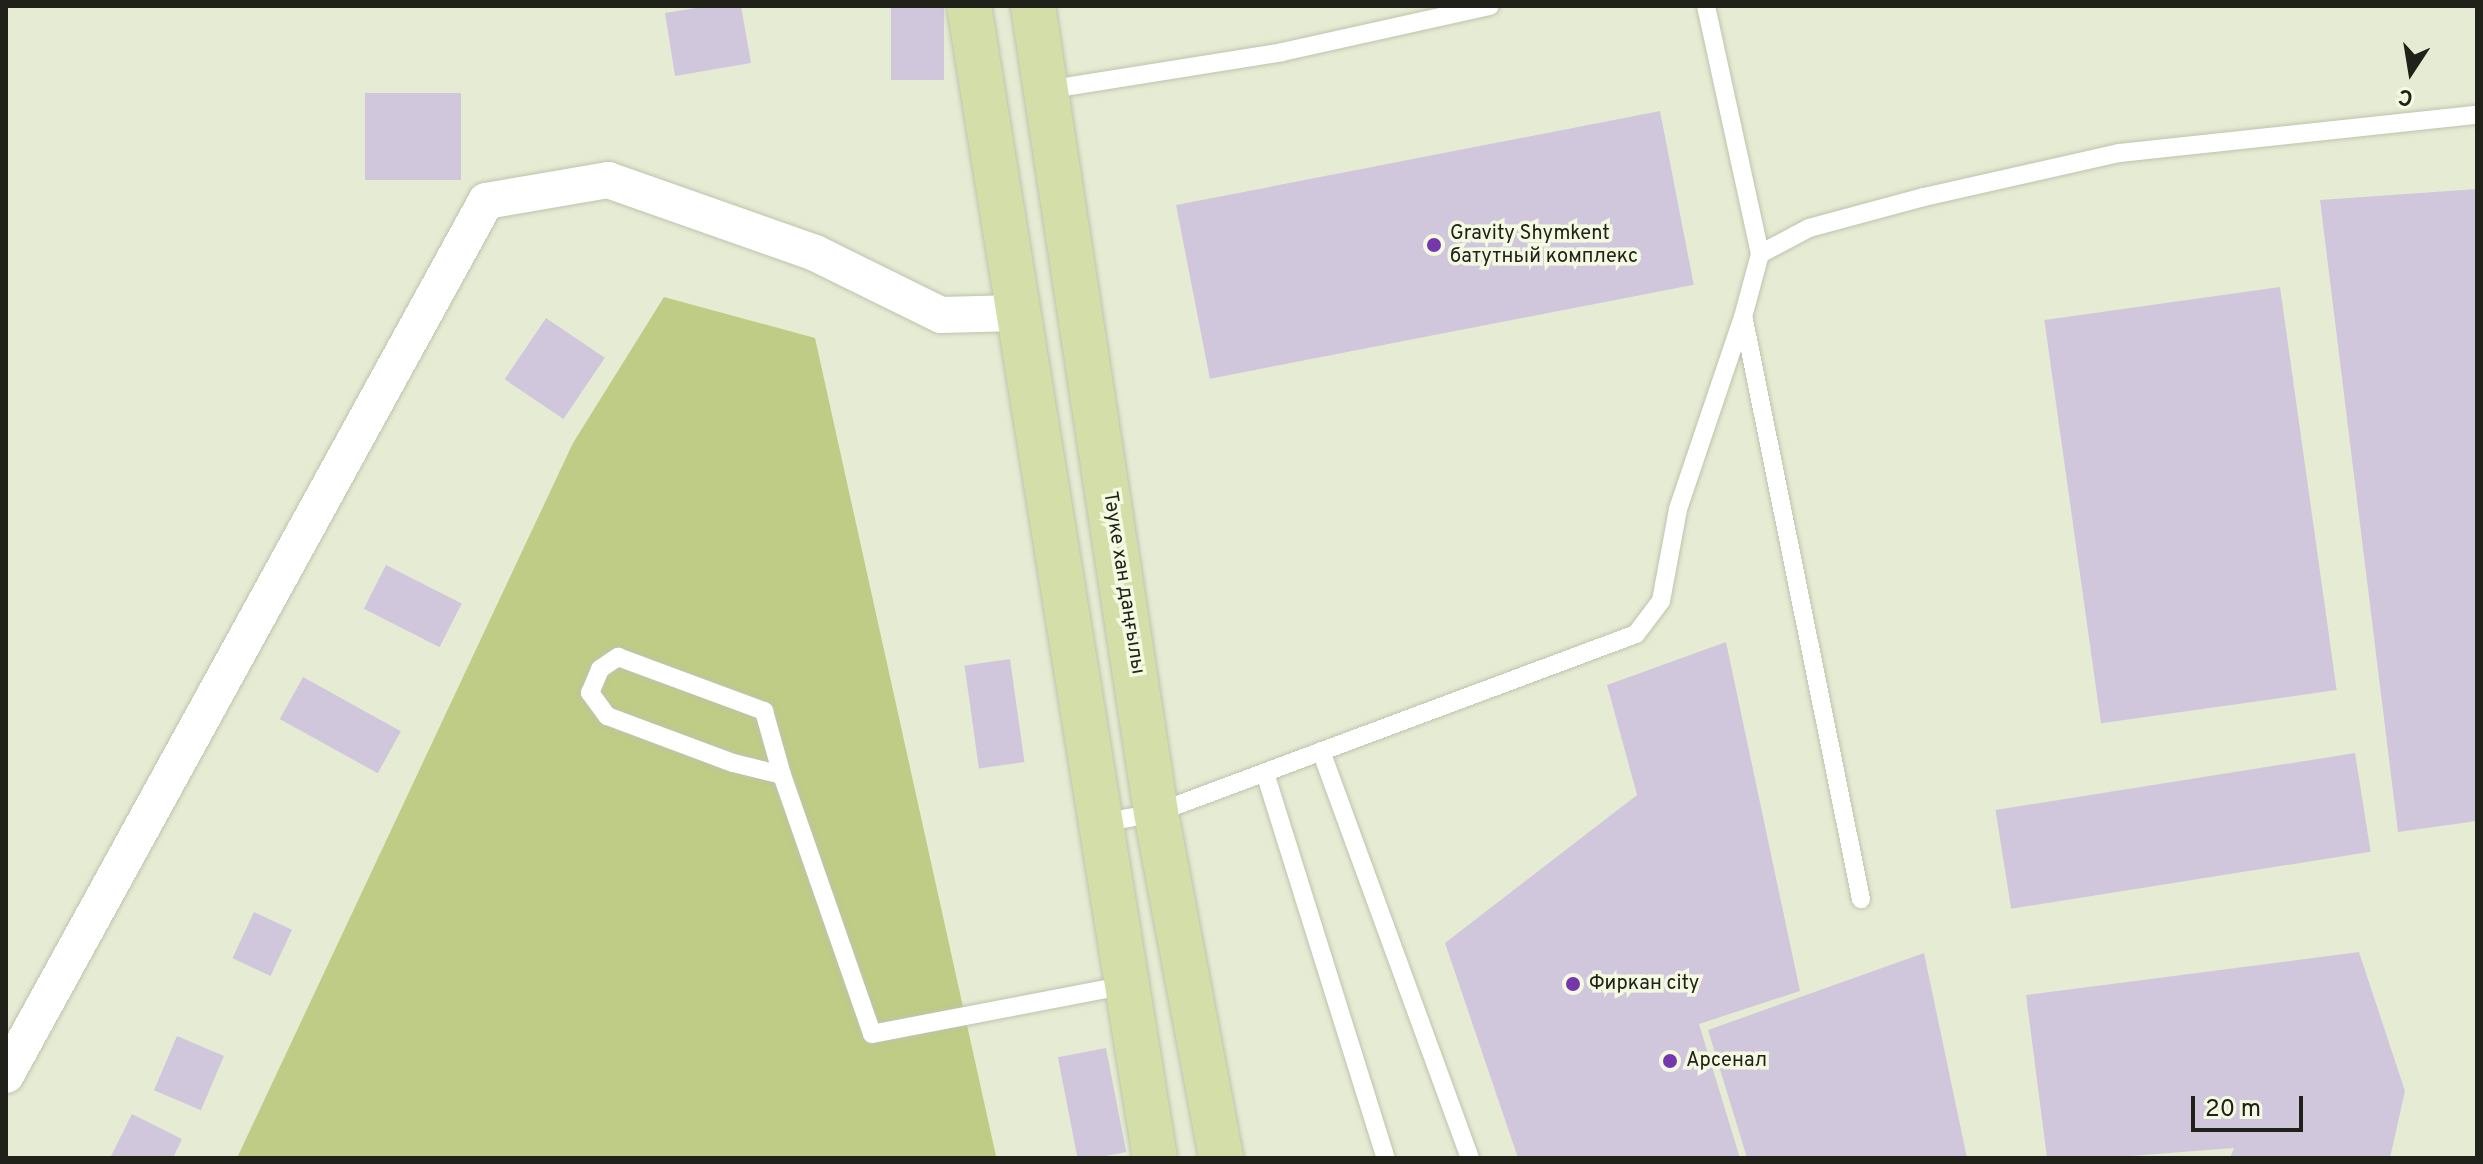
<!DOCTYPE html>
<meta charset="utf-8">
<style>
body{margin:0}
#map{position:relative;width:2483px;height:1164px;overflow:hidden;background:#e6ecd4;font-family:Overpass,sans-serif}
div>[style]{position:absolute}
.green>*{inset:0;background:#becc85}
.building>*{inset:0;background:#d1c7dd;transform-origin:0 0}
.roads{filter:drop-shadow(0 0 2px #bec3ad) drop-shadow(0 0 2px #bec3ad)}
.service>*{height:18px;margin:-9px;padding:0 9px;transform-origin:9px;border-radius:9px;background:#fff}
.minor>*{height:36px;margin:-18px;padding:0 18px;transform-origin:18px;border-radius:18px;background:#fff}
.primary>*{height:44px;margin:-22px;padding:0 22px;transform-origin:22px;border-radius:22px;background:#d4dea8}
.dots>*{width:22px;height:22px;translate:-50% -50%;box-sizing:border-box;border:4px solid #f4f9e2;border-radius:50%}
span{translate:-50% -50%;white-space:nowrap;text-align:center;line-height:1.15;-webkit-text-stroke:7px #f4f9e2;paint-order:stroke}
.poi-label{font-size:20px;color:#202219}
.left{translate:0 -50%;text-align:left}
.street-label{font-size:20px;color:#202219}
.frame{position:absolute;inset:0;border:8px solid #202219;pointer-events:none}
.north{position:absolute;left:2371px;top:32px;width:80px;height:80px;-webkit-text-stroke:6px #f4f9e2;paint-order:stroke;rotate:192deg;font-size:22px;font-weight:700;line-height:32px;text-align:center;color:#202219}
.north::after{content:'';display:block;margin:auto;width:28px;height:36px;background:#202219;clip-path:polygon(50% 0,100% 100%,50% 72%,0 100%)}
.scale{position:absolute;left:2191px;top:1096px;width:112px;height:36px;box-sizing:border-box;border:4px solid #202219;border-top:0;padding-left:10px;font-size:24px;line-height:28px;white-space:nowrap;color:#202219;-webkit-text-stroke:6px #f4f9e2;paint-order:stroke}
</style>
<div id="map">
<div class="green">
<div style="clip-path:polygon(664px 297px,815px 338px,996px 1156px,237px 1158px,573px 443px)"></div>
</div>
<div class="building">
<div style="clip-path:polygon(708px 6px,741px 6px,751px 63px,675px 76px,665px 13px)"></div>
<div style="left:891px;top:6px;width:53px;height:74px"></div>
<div style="left:365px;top:93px;width:96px;height:87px"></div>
<div style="left:1660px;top:111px;width:177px;height:493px;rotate:79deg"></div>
<div style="clip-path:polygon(2477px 189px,2477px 821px,2398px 832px,2320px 200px)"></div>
<div style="left:2280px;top:287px;width:407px;height:238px;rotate:82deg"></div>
<div style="left:546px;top:318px;width:71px;height:74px;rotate:34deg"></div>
<div style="left:386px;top:565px;width:85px;height:49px;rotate:27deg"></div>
<div style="clip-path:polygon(1726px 642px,1800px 991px,1699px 1024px,1740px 1158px,1518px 1158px,1445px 943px,1637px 795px,1607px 685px)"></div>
<div style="left:1010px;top:659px;width:104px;height:46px;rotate:82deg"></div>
<div style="left:303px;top:677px;width:112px;height:48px;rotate:29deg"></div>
<div style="left:2355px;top:753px;width:100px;height:364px;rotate:81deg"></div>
<div style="left:254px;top:912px;width:42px;height:51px;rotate:25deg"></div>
<div style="clip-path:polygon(2359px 952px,2405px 1091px,2390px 1158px,2230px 1158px,2234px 1148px,2105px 1158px,2047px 1158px,2026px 995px)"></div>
<div style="clip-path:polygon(1924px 953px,1967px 1158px,1747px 1158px,1708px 1030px)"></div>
<div style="left:177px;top:1036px;width:51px;height:59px;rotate:23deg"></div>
<div style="left:1106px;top:1048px;width:106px;height:49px;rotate:79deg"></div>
<div style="clip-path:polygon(132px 1114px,182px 1139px,173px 1158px,110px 1158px)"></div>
</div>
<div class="roads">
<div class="service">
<div style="left:1706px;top:6px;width:254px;rotate:77.7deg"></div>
<div style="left:1046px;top:90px;width:239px;rotate:-9.1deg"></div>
<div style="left:1282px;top:52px;width:213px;rotate:-12.5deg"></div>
<div style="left:1744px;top:320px;width:591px;rotate:78.58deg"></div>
<div style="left:1321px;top:751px;width:433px;rotate:69.9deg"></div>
<div style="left:1265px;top:773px;width:404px;rotate:72.6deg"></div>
<div style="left:782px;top:775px;width:50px;rotate:-166.2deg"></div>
<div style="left:733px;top:763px;width:134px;rotate:-159.5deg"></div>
<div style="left:607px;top:716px;width:29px;rotate:-126deg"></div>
<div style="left:590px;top:693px;width:26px;rotate:-67deg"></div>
<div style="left:600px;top:669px;width:22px;rotate:-34deg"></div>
<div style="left:618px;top:657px;width:156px;rotate:20.3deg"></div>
<div style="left:764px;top:711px;width:66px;rotate:74.3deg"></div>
<div style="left:782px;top:775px;width:274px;rotate:70.8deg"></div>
<div style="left:872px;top:1034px;width:259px;rotate:-10.9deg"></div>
<div style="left:1101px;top:823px;width:56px;rotate:-10.3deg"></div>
<div style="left:1156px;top:813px;width:512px;rotate:-20.45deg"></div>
<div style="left:1636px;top:634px;width:41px;rotate:-52.9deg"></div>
<div style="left:1661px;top:601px;width:94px;rotate:-79.5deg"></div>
<div style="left:1678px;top:509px;width:203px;rotate:-71.3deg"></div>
<div style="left:1743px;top:317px;width:65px;rotate:-74.9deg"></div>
<div style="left:1760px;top:254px;width:55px;rotate:-28deg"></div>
<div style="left:1809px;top:228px;width:119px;rotate:-15.1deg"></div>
<div style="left:1924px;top:197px;width:200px;rotate:-12.7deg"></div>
<div style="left:2119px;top:153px;width:360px;rotate:-6.1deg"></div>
</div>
<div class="minor">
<div style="left:6px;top:1075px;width:997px;rotate:-61.22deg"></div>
<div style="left:486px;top:201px;width:124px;rotate:-9.8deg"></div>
<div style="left:608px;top:180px;width:219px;rotate:19.4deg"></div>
<div style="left:815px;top:253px;width:140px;rotate:26.2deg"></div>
<div style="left:941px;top:315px;width:77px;rotate:-1.5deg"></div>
</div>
<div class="primary">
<div style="left:969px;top:6px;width:1167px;rotate:80.83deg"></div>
<div style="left:1033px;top:6px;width:816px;rotate:81.33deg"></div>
<div style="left:1156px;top:813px;width:351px;rotate:79.3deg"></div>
</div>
</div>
<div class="dots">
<div style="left:1434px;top:245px;background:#7637ac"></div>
<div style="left:1573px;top:984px;background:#7637ac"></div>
<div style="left:1670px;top:1061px;background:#7637ac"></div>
</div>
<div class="poi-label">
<span class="left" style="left:1450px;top:246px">Gravity Shymkent<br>батутный комплекс</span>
<span class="left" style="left:1589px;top:984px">Фиркан city</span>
<span class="left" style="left:1686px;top:1061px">Арсенал</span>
</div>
<div class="street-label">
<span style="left:1123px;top:583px;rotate:81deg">Тәуке хан даңғылы</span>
</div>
<div class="frame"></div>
<div class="north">С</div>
<div class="scale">20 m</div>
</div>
